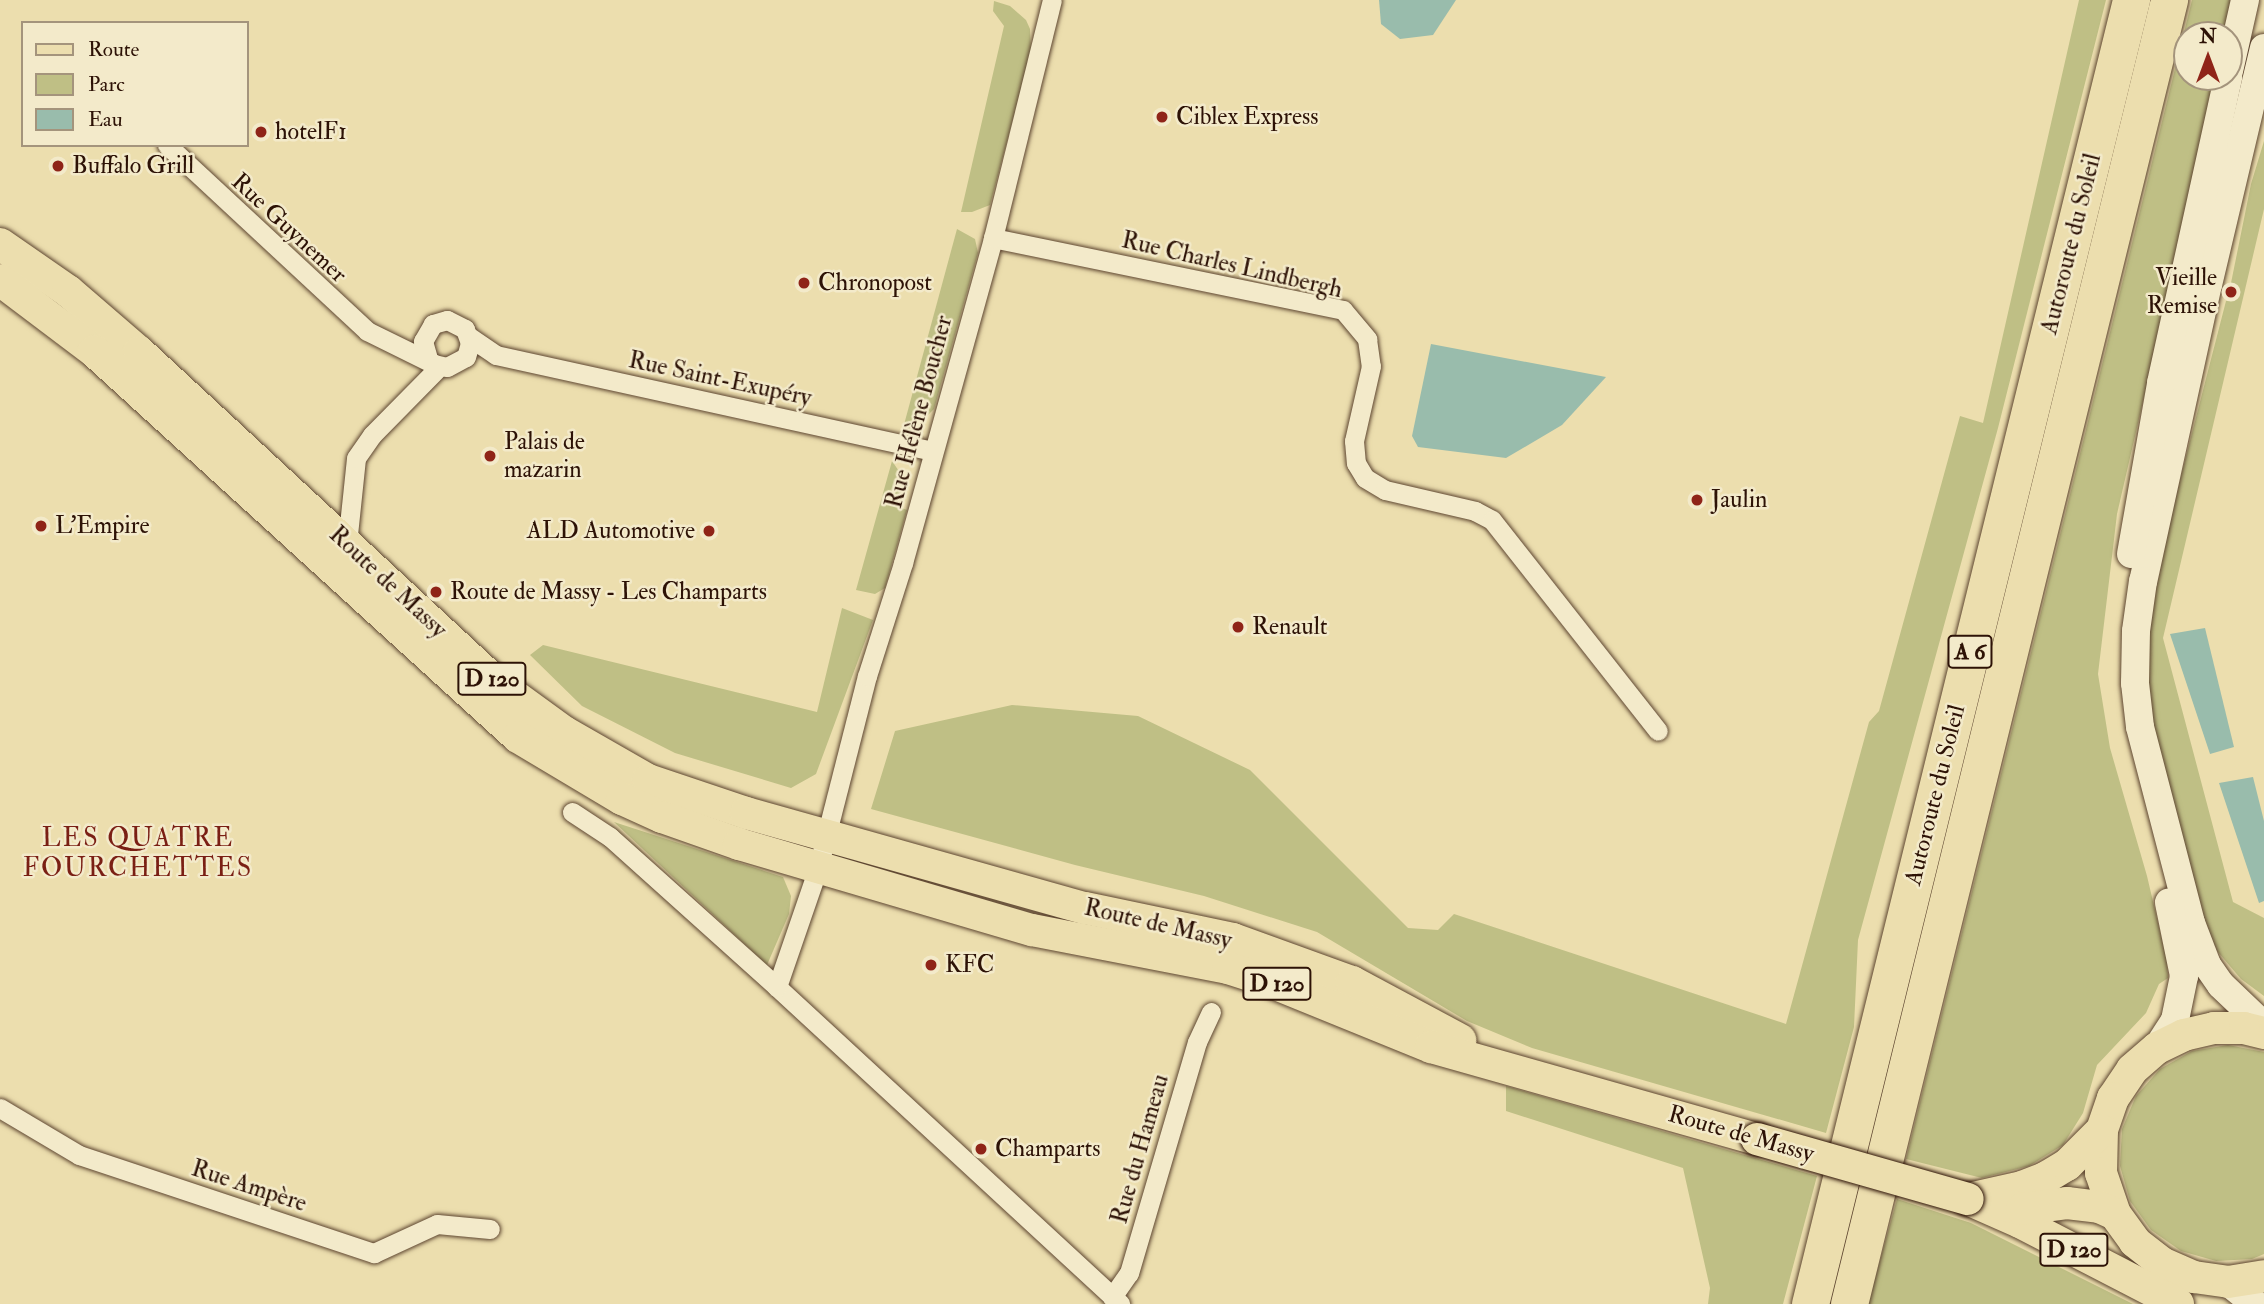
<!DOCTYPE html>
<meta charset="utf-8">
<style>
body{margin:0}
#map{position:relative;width:2264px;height:1304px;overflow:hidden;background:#ecdeae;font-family:"IM FELL Double Pica",serif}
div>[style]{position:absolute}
.green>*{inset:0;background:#bfbf85}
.water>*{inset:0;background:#99bcac}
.roads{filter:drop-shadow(0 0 2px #5d4530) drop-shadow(0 0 2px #5d4530)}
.street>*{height:19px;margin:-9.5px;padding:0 9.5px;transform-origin:9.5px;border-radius:9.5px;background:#f3eaca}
.secondary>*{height:28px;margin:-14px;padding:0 14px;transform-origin:14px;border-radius:14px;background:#f3eaca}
.primary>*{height:32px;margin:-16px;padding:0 16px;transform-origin:16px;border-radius:16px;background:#ecdeae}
.highway>*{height:37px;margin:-18.5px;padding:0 18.5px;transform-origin:18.5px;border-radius:18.5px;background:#ecdeae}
.bridges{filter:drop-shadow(0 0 2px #2d1206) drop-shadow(0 0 2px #2d1206)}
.primary-bridge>*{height:32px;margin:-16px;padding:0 16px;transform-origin:16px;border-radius:16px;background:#ecdeae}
.dots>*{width:19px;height:19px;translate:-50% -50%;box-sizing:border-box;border:4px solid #f3eaca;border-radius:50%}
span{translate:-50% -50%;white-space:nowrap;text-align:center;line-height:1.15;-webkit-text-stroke:5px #f3eaca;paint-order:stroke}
.shield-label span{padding:2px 5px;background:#f3eaca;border:2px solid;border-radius:5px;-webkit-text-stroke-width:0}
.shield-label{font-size:23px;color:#2d1206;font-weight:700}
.poi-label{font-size:24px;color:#2d1206}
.left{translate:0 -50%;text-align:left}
.right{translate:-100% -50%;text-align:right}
.street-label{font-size:24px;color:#2d1206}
.neighbourhood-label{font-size:26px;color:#7a1f14;letter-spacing:2px}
.legend{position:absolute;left:21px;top:21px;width:228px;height:126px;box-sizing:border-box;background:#f3eaca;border:2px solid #a4947c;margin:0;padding:9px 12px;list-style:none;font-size:21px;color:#2d1206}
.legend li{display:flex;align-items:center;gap:14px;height:35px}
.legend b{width:35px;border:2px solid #a4947c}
.north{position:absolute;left:2173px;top:21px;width:70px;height:70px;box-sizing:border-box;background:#f3eaca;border:2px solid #a4947c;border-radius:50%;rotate:0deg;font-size:19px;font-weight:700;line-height:28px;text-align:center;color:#2d1206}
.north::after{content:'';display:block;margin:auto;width:24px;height:32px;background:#8f2418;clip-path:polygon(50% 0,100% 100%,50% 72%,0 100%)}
</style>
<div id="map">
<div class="green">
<div style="clip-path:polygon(2079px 0,2106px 0,1998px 428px,1858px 940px,1854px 1027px,1826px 1133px,1532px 1048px,1467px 1021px,1317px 932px,1204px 896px,1075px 865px,871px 809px,895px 731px,1012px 705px,1138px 716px,1250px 770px,1408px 928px,1438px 930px,1454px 914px,1786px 1024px,1869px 722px,1879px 711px,1960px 416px,1983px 423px)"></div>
<div style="clip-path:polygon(2192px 0,2236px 0,2228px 35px,2187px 35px,2187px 77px,2218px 77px,2117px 514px,2098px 674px,2110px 748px,2147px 876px,2167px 961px,2168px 978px,2159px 984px,2146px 1013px,2097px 1065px,2083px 1113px,2063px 1145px,2029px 1166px,1982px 1178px,1906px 1159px)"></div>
<div style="clip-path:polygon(994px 1px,1010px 6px,1026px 20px,1030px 29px,1031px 52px,990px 205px,972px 212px,961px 212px,1004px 26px,993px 11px)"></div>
<div style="clip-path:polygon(2264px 141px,2264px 209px,2163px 638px,2233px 902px,2264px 918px,2264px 996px,2241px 979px,2206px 938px,2145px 704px,2144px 646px,2175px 499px,2226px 301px,2232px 300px,2236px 285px,2231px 283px,2251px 184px)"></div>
<div style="clip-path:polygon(957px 229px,975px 239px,978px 253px,934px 409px,915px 428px,902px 432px)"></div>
<div style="clip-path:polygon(892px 461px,905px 480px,902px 508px,907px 510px,885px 588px,875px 594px,856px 590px)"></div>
<div style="clip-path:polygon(842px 608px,873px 620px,816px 774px,791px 788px,675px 753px,582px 706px,530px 655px,543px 645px,817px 712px)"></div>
<div style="clip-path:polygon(614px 822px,783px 877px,791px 896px,789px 914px,767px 965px)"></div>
<div style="clip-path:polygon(2228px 1045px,2264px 1052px,2264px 1254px,2252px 1259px,2216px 1261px,2181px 1251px,2151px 1230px,2130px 1201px,2120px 1166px,2122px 1129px,2136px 1096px,2160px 1069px,2192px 1051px)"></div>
<div style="clip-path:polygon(1506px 1086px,1817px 1176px,1783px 1304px,1708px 1304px,1710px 1288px,1683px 1168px,1506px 1111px)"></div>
<div style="clip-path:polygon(1897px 1199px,1971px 1223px,2133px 1304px,1868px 1304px)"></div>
</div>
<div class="water">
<div style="clip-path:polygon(1379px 0,1456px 0,1433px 35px,1400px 39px,1381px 24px)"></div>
<div style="clip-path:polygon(1431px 344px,1606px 377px,1562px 425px,1506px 458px,1418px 447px,1412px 436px)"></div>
<div style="clip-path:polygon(2205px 628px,2234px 747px,2210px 754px,2170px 634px)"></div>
<div style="clip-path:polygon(2253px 777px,2264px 821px,2264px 901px,2259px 903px,2219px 783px)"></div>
</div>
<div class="roads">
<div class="street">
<div style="left:167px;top:145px;width:273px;rotate:42.9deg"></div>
<div style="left:367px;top:331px;width:75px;rotate:26.2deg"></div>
<div style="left:434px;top:364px;width:13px;rotate:13deg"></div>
<div style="left:447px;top:367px;width:21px;rotate:-28deg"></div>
<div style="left:466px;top:357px;width:15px;rotate:-74deg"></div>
<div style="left:470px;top:343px;width:15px;rotate:-110deg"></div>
<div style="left:465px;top:329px;width:20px;rotate:-153deg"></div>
<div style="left:447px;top:320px;width:15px;rotate:164deg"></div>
<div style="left:433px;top:324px;width:20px;rotate:120deg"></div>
<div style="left:423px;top:341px;width:19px;rotate:74deg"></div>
<div style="left:993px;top:238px;width:357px;rotate:11.6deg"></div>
<div style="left:1343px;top:310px;width:38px;rotate:50deg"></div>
<div style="left:1367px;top:339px;width:27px;rotate:82deg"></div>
<div style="left:1371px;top:366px;width:77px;rotate:102.8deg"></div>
<div style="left:1354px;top:441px;width:22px;rotate:85deg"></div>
<div style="left:1356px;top:463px;width:17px;rotate:59deg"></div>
<div style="left:1365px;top:478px;width:23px;rotate:31deg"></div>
<div style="left:1385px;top:490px;width:92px;rotate:13.1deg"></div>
<div style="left:1475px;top:511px;width:19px;rotate:28deg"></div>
<div style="left:1492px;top:520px;width:268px;rotate:51.8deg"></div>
<div style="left:468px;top:336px;width:34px;rotate:34deg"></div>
<div style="left:496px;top:355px;width:447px;rotate:12.4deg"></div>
<div style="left:347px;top:544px;width:86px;rotate:-84deg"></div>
<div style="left:356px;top:458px;width:28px;rotate:-55deg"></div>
<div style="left:372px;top:435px;width:97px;rotate:-45.4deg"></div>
<div style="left:572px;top:812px;width:45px;rotate:33.3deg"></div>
<div style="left:610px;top:837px;width:224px;rotate:41.9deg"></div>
<div style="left:777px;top:987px;width:467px;rotate:42.7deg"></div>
<div style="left:777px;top:987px;width:126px;rotate:-71deg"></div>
<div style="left:818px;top:868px;width:198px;rotate:-75.7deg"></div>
<div style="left:867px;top:676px;width:119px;rotate:-72.3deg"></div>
<div style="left:903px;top:563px;width:337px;rotate:-74.5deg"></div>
<div style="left:993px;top:238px;width:245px;rotate:-76.1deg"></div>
<div style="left:0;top:1108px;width:92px;rotate:30.7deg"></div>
<div style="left:79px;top:1155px;width:311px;rotate:18.4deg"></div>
<div style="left:374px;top:1253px;width:69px;rotate:-24.7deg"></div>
<div style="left:437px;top:1224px;width:53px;rotate:5.4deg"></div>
<div style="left:1112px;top:1297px;width:29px;rotate:-55deg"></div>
<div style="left:1129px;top:1273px;width:241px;rotate:-73.6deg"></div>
<div style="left:1197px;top:1042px;width:33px;rotate:-65deg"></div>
</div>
<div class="secondary">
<div style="left:2264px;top:48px;width:243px;rotate:103.3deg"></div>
<div style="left:2208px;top:284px;width:304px;rotate:102.3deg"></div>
<div style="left:2143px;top:581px;width:50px;rotate:98deg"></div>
<div style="left:2136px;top:631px;width:52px;rotate:91.1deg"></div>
<div style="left:2135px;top:683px;width:44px;rotate:83.5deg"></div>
<div style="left:2140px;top:727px;width:203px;rotate:75.4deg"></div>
<div style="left:2191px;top:923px;width:45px;rotate:69.1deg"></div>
<div style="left:2207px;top:965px;width:24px;rotate:55deg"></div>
<div style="left:2221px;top:985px;width:59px;rotate:43.6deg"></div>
<div style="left:2229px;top:71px;width:73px;rotate:-77.3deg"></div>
<div style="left:2131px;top:554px;width:174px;rotate:-80deg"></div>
<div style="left:2161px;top:383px;width:313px;rotate:-77.6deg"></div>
<div style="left:2157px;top:1048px;width:33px;rotate:-57deg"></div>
<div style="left:2175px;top:1020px;width:45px;rotate:-78.4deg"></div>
<div style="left:2184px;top:976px;width:75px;rotate:-101.6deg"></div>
<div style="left:2228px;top:1282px;width:35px;rotate:39deg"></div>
</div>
<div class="primary">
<div style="left:0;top:244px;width:83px;rotate:34.7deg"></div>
<div style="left:68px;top:291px;width:94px;rotate:40.7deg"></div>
<div style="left:139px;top:352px;width:489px;rotate:42.8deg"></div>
<div style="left:498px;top:684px;width:82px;rotate:36deg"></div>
<div style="left:564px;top:732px;width:97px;rotate:29.7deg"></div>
<div style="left:648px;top:780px;width:103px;rotate:18.6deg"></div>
<div style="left:746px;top:813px;width:352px;rotate:15.7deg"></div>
<div style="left:1085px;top:908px;width:151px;rotate:11.8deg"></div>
<div style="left:1233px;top:939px;width:127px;rotate:19.9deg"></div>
<div style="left:1352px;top:982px;width:123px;rotate:28.2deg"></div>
<div style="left:0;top:280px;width:118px;rotate:37.1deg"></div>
<div style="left:94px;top:351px;width:573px;rotate:42.31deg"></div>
<div style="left:518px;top:737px;width:121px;rotate:30.8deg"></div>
<div style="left:622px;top:799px;width:44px;rotate:24.2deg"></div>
<div style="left:662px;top:817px;width:82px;rotate:19.3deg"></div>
<div style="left:739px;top:844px;width:305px;rotate:16.4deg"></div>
<div style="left:1032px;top:930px;width:200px;rotate:11deg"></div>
<div style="left:1228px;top:968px;width:45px;rotate:18deg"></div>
<div style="left:1271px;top:982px;width:173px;rotate:22.1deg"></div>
<div style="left:1431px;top:1047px;width:339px;rotate:15.8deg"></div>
<div style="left:2264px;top:1033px;width:21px;rotate:-166deg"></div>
<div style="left:2244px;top:1028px;width:30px;rotate:180deg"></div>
<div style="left:2214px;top:1028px;width:31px;rotate:167deg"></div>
<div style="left:2184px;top:1035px;width:30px;rotate:154deg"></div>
<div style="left:2157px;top:1048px;width:33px;rotate:139deg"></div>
<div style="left:2132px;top:1070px;width:34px;rotate:124deg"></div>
<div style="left:2113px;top:1098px;width:34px;rotate:109deg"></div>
<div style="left:2102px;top:1130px;width:43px;rotate:91.3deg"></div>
<div style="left:2101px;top:1173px;width:43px;rotate:71.1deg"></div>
<div style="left:2115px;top:1214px;width:34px;rotate:54deg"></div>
<div style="left:2135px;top:1242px;width:34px;rotate:38deg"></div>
<div style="left:2162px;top:1263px;width:35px;rotate:24deg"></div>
<div style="left:2194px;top:1277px;width:34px;rotate:8deg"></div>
<div style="left:2228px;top:1282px;width:36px;rotate:-9deg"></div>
<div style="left:1968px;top:1199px;width:57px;rotate:23.9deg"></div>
<div style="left:2020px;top:1222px;width:178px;rotate:27.4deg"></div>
<div style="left:1968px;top:1199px;width:55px;rotate:-12.5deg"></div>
<div style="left:2022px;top:1187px;width:25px;rotate:-21deg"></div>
<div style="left:2045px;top:1178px;width:26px;rotate:-31deg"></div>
<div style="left:2067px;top:1165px;width:49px;rotate:-45deg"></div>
<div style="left:1997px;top:1204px;width:25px;rotate:11deg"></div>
<div style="left:2022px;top:1209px;width:45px;rotate:-7.6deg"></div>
<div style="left:2067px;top:1203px;width:32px;rotate:7deg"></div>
<div style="left:2099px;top:1207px;width:17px;rotate:24deg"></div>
</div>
<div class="highway">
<div style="left:1810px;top:1304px;width:1343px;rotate:-76.17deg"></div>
<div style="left:1849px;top:1304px;width:1343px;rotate:-76.21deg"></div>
</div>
</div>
<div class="bridges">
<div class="primary-bridge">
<div style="left:1757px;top:1139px;width:219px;rotate:15.9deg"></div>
</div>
</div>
<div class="dots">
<div style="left:1162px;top:117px;background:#8f2418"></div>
<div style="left:261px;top:132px;background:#8f2418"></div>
<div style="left:58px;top:166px;background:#8f2418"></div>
<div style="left:804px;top:283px;background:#8f2418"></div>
<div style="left:2231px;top:292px;background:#8f2418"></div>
<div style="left:490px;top:456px;background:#8f2418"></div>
<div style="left:1697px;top:500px;background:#8f2418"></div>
<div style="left:41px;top:526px;background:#8f2418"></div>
<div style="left:709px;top:531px;background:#8f2418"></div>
<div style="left:436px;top:592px;background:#8f2418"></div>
<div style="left:1238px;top:627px;background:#8f2418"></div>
<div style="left:931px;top:965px;background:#8f2418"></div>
<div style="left:981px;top:1149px;background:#8f2418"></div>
</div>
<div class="shield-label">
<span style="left:1970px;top:652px">A 6</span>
<span style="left:492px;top:679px">D 120</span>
<span style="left:1277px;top:984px">D 120</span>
<span style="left:2074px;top:1250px">D 120</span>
</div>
<div class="poi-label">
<span class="left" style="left:1176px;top:117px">Ciblex Express</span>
<span class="left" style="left:275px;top:132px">hotelF1</span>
<span class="left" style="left:72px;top:166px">Buffalo Grill</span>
<span class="right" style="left:2217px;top:292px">Vieille<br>Remise</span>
<span class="left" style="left:818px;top:283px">Chronopost</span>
<span class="left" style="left:504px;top:456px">Palais de<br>mazarin</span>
<span class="left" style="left:1711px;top:500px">Jaulin</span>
<span class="left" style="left:55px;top:526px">L’Empire</span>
<span class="right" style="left:695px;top:531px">ALD Automotive</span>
<span class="left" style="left:450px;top:592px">Route de Massy - Les Champarts</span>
<span class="left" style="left:1252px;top:627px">Renault</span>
<span class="left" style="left:945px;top:965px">KFC</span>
<span class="left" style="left:995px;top:1149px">Champarts</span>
</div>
<div class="street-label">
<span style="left:289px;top:228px;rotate:43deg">Rue Guynemer</span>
<span style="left:2071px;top:244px;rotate:-76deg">Autoroute du Soleil</span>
<span style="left:1232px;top:265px;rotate:13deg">Rue Charles Lindbergh</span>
<span style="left:720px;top:379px;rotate:12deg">Rue Saint-Exupéry</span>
<span style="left:919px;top:412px;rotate:-75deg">Rue Hélène Boucher</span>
<span style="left:388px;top:582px;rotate:43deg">Route de Massy</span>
<span style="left:1935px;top:795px;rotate:-76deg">Autoroute du Soleil</span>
<span style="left:1158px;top:924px;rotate:13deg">Route de Massy</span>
<span style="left:1741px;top:1134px;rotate:16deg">Route de Massy</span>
<span style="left:1140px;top:1149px;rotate:-74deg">Rue du Hameau</span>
<span style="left:249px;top:1186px;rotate:18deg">Rue Ampère</span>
</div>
<div class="neighbourhood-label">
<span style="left:138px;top:854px">LES QUATRE<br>FOURCHETTES</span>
</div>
<ul class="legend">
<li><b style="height:9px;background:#ecdeae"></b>Route</li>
<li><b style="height:19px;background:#bfbf85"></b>Parc</li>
<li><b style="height:19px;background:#99bcac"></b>Eau</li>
</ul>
<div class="north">N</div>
</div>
